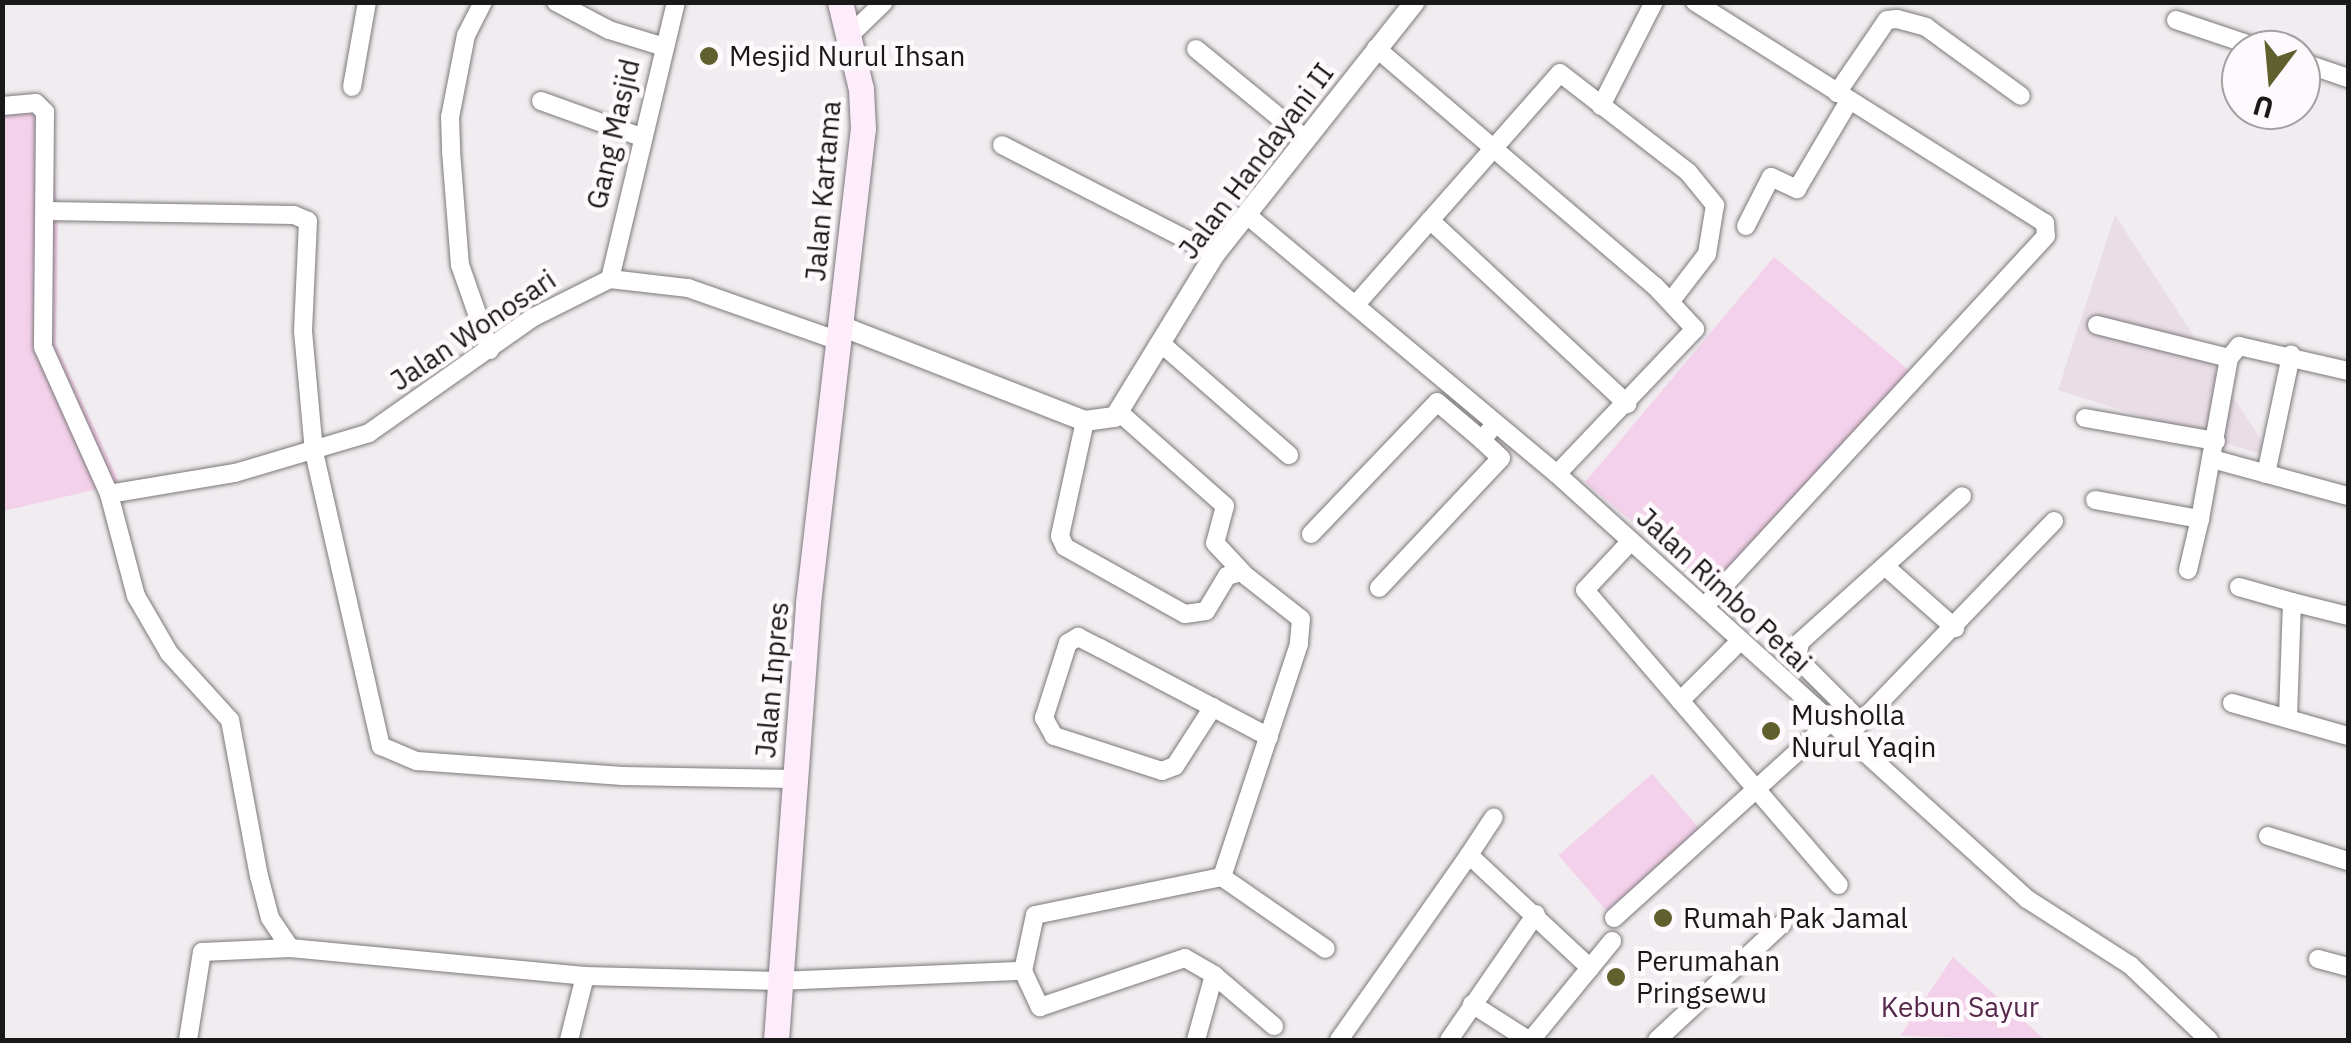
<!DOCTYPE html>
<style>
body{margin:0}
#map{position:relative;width:2351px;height:1043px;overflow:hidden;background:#f0ecef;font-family:"IBM Plex Sans",sans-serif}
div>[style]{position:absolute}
.built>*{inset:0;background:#eadee6}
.green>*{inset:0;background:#f4d1ea;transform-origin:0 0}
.roads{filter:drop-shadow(0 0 2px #7c787b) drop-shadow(0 0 2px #7c787b)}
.minor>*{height:18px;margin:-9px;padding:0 9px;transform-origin:9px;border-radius:9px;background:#fff}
.tertiary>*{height:20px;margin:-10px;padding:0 10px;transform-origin:10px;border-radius:10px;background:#fff}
.secondary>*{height:25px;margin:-12.5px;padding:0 12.5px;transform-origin:12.5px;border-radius:12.5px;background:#fdecf9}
.dots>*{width:28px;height:28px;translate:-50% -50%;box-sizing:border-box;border:5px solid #fef9fc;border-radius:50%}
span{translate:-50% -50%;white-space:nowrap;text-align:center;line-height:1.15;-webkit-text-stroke:9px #fef9fc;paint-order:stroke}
.poi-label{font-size:28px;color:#1a191a}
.left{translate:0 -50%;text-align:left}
.street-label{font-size:28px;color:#1a191a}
.park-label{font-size:28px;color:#56294c}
.frame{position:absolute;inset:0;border:5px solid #1a191a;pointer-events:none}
.north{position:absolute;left:2221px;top:30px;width:100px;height:100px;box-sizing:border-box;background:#fef9fc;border:2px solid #a39fa2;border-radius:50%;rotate:196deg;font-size:28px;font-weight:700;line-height:40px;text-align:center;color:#1a191a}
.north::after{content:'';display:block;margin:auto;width:35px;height:45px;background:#5f602d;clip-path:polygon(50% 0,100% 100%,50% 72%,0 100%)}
</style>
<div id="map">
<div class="built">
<div style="clip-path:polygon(2115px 215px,2273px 458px,2058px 390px)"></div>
</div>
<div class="green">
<div style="clip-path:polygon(3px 103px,48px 111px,58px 215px,56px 344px,120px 484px,3px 511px)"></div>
<div style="left:1774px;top:257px;width:177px;height:294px;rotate:40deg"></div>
<div style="left:1652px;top:774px;width:73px;height:124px;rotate:49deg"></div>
<div style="clip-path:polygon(1953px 957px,2045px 1040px,1900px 1036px)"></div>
</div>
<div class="roads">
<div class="minor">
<div style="left:483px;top:2px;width:37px;rotate:117deg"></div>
<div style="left:466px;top:35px;width:84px;rotate:101deg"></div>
<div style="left:450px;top:117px;width:34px;rotate:88deg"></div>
<div style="left:451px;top:151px;width:114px;rotate:85.5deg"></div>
<div style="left:460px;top:265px;width:90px;rotate:70.6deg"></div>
<div style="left:556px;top:2px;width:60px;rotate:27.8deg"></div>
<div style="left:609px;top:30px;width:54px;rotate:17.1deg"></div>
<div style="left:1695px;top:2px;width:414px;rotate:32.3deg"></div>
<div style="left:2045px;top:223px;width:13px;rotate:86deg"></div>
<div style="left:2046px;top:236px;width:503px;rotate:132.66deg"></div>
<div style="left:2176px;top:20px;width:94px;rotate:18.6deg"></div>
<div style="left:850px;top:35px;width:47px;rotate:-44.1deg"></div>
<div style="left:1376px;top:48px;width:367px;rotate:40.5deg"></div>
<div style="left:1655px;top:286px;width:59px;rotate:47.1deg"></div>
<div style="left:1695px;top:329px;width:200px;rotate:133.6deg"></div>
<div style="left:1196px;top:49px;width:139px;rotate:39.4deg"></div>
<div style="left:2301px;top:62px;width:50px;rotate:18.8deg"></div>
<div style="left:352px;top:87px;width:86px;rotate:-80deg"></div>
<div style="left:1837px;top:93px;width:88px;rotate:-55.6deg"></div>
<div style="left:1887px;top:20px;width:10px;rotate:-6deg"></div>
<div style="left:1897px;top:19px;width:30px;rotate:15deg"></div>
<div style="left:1926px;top:27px;width:117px;rotate:36deg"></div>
<div style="left:541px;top:101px;width:106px;rotate:19.8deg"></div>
<div style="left:2px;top:106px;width:34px;rotate:-5deg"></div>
<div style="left:36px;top:103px;width:13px;rotate:45deg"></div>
<div style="left:45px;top:112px;width:235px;rotate:90.5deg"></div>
<div style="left:43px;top:347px;width:161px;rotate:65.8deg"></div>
<div style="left:109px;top:494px;width:128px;rotate:-9.5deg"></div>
<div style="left:235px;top:473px;width:140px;rotate:-16.6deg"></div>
<div style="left:369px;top:433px;width:199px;rotate:-35.2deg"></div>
<div style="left:532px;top:318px;width:87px;rotate:-26.6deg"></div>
<div style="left:610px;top:279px;width:79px;rotate:6.6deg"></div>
<div style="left:688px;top:288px;width:160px;rotate:19.3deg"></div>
<div style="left:1601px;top:106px;width:117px;rotate:-63deg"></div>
<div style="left:1002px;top:145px;width:239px;rotate:27.1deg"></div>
<div style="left:46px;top:211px;width:248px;rotate:0.9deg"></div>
<div style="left:294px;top:215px;width:15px;rotate:23deg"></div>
<div style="left:308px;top:221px;width:110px;rotate:92.6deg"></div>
<div style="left:303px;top:331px;width:121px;rotate:84.8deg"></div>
<div style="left:314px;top:452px;width:302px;rotate:77.2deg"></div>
<div style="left:381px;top:746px;width:39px;rotate:23deg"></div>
<div style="left:417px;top:761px;width:206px;rotate:4.2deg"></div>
<div style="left:622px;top:776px;width:171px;rotate:1deg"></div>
<div style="left:1247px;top:215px;width:404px;rotate:39.9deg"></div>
<div style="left:1557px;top:474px;width:634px;rotate:42.12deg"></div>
<div style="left:2027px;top:899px;width:122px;rotate:32.7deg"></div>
<div style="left:2130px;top:965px;width:109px;rotate:43.5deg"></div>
<div style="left:1430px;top:220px;width:270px;rotate:43deg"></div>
<div style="left:1746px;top:226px;width:55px;rotate:-63deg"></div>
<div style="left:1771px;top:177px;width:29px;rotate:25deg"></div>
<div style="left:1797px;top:189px;width:102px;rotate:-59.4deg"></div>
<div style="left:610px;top:279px;width:285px;rotate:-76.6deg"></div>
<div style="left:1358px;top:302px;width:305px;rotate:-48.6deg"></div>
<div style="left:1560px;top:73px;width:162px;rotate:37.7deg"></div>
<div style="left:1688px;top:172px;width:43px;rotate:50.7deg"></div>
<div style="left:1715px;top:205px;width:50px;rotate:99.3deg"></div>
<div style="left:1707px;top:254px;width:59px;rotate:127.5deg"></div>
<div style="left:2097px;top:325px;width:136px;rotate:14deg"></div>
<div style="left:1164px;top:346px;width:166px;rotate:41.1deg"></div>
<div style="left:1120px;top:413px;width:140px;rotate:41.5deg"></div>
<div style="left:1225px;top:506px;width:38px;rotate:105deg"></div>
<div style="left:1215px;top:543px;width:41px;rotate:47deg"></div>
<div style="left:2085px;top:418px;width:133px;rotate:10deg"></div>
<div style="left:1085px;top:421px;width:118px;rotate:102.3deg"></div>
<div style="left:1060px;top:536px;width:12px;rotate:66deg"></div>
<div style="left:1065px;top:547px;width:137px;rotate:29.2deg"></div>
<div style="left:1185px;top:614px;width:21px;rotate:-8deg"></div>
<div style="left:1206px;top:611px;width:41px;rotate:-59deg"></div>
<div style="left:1227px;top:576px;width:15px;rotate:-16deg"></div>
<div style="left:1241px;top:572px;width:76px;rotate:38.1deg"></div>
<div style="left:1301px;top:619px;width:25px;rotate:95deg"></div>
<div style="left:1299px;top:644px;width:245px;rotate:108.3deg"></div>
<div style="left:2216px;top:460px;width:137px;rotate:15.3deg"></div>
<div style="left:2266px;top:474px;width:122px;rotate:-78.1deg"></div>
<div style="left:109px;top:494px;width:106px;rotate:75.2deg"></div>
<div style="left:136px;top:596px;width:66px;rotate:59.9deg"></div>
<div style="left:169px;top:653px;width:91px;rotate:47.7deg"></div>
<div style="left:230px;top:720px;width:159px;rotate:79.5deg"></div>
<div style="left:259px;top:876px;width:43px;rotate:75.3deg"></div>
<div style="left:270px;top:918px;width:36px;rotate:56deg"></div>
<div style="left:2095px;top:500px;width:107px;rotate:10.3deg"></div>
<div style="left:2200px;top:519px;width:164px;rotate:-79.8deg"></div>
<div style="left:2229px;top:358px;width:16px;rotate:-50deg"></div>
<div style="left:2239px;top:346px;width:112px;rotate:12.9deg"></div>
<div style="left:1311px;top:534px;width:182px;rotate:-46.3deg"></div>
<div style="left:1437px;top:402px;width:59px;rotate:40.2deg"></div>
<div style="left:1631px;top:541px;width:67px;rotate:133.2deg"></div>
<div style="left:1585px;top:590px;width:389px;rotate:49.3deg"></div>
<div style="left:1887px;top:568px;width:91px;rotate:41.4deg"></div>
<div style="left:2188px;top:570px;width:52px;rotate:-76.8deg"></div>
<div style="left:2239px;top:587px;width:55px;rotate:15.8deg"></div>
<div style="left:2292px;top:602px;width:115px;rotate:92deg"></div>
<div style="left:1379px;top:588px;width:178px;rotate:-46.8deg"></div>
<div style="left:1501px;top:458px;width:26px;rotate:-137deg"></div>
<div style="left:1482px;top:440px;width:13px;rotate:-51deg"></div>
<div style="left:2292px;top:602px;width:58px;rotate:14deg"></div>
<div style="left:1680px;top:701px;width:85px;rotate:-45deg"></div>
<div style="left:2232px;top:703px;width:121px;rotate:15.9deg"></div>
<div style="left:1213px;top:707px;width:70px;rotate:122.8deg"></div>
<div style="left:1175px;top:766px;width:14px;rotate:159deg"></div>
<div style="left:1162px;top:771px;width:114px;rotate:-162deg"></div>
<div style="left:1054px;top:736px;width:21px;rotate:-119deg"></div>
<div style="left:1044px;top:718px;width:79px;rotate:-72.3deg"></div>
<div style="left:1068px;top:643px;width:12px;rotate:-31deg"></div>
<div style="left:1078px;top:637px;width:25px;rotate:27deg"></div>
<div style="left:1100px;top:648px;width:191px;rotate:27.8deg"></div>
<div style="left:1861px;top:722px;width:91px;rotate:-135deg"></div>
<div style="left:1797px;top:658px;width:16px;rotate:-79deg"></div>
<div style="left:1800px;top:642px;width:218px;rotate:-42deg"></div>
<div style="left:1853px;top:730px;width:290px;rotate:-46.1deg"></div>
<div style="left:2268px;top:836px;width:84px;rotate:17.4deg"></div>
<div style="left:1469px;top:855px;width:45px;rotate:-56.7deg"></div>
<div style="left:1614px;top:918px;width:289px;rotate:-42.2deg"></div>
<div style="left:2318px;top:959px;width:31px;rotate:15deg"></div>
<div style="left:1023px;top:971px;width:57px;rotate:-77.9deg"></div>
<div style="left:1035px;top:915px;width:191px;rotate:-11.5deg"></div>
<div style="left:1222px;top:877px;width:126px;rotate:34.7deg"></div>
<div style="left:1214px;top:975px;width:79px;rotate:40.4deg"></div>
<div style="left:1472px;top:1004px;width:67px;rotate:32.7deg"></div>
<div style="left:188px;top:1040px;width:89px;rotate:-81deg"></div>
<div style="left:202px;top:952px;width:88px;rotate:-2.6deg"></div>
<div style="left:290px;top:948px;width:296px;rotate:5.4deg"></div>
<div style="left:585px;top:976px;width:195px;rotate:1.5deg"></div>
<div style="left:780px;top:981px;width:243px;rotate:-2.4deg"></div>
<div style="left:1023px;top:971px;width:40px;rotate:65deg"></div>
<div style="left:1040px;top:1007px;width:153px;rotate:-18.7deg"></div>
<div style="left:1185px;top:958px;width:34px;rotate:30deg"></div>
<div style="left:1214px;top:975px;width:67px;rotate:105.5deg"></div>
<div style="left:569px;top:1040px;width:66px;rotate:-76deg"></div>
<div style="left:1339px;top:1040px;width:226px;rotate:-54.9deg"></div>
<div style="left:1469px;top:855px;width:166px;rotate:43deg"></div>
<div style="left:1449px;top:1040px;width:153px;rotate:-55.4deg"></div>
<div style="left:1531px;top:1040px;width:128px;rotate:-50.7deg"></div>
<div style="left:1657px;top:1040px;width:172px;rotate:-42.9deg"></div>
</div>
<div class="tertiary">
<div style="left:841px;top:326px;width:262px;rotate:21.3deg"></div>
<div style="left:1085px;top:421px;width:30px;rotate:-8deg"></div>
<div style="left:1115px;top:417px;width:191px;rotate:-58.5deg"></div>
<div style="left:1215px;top:254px;width:322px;rotate:-51.6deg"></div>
</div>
<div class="secondary">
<div style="left:776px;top:1040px;width:438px;rotate:-85.8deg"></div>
<div style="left:808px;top:603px;width:477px;rotate:-83.4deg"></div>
<div style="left:863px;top:129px;width:40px;rotate:-92.9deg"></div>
<div style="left:861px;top:89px;width:89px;rotate:-103.6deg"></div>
</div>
</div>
<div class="dots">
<div style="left:709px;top:56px;background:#5f602d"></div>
<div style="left:1771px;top:731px;background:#5f602d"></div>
<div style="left:1663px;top:918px;background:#5f602d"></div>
<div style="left:1616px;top:977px;background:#5f602d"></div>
</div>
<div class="poi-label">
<span class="left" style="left:729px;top:56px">Mesjid Nurul Ihsan</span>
<span class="left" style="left:1791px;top:731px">Musholla<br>Nurul Yaqin</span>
<span class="left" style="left:1683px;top:918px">Rumah Pak Jamal</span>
<span class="left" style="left:1636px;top:977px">Perumahan<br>Pringsewu</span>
</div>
<div class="street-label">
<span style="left:613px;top:134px;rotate:-77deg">Gang Masjid</span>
<span style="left:1256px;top:161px;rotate:-53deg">Jalan Handayani II</span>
<span style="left:823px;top:191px;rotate:-85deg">Jalan Kartama</span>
<span style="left:473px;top:330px;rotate:-34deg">Jalan Wonosari</span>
<span style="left:1724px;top:590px;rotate:43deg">Jalan Rimbo Petai</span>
<span style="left:772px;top:680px;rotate:-85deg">Jalan Inpres</span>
</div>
<div class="park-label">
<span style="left:1960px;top:1007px">Kebun Sayur</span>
</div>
<div class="frame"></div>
<div class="north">U</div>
</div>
